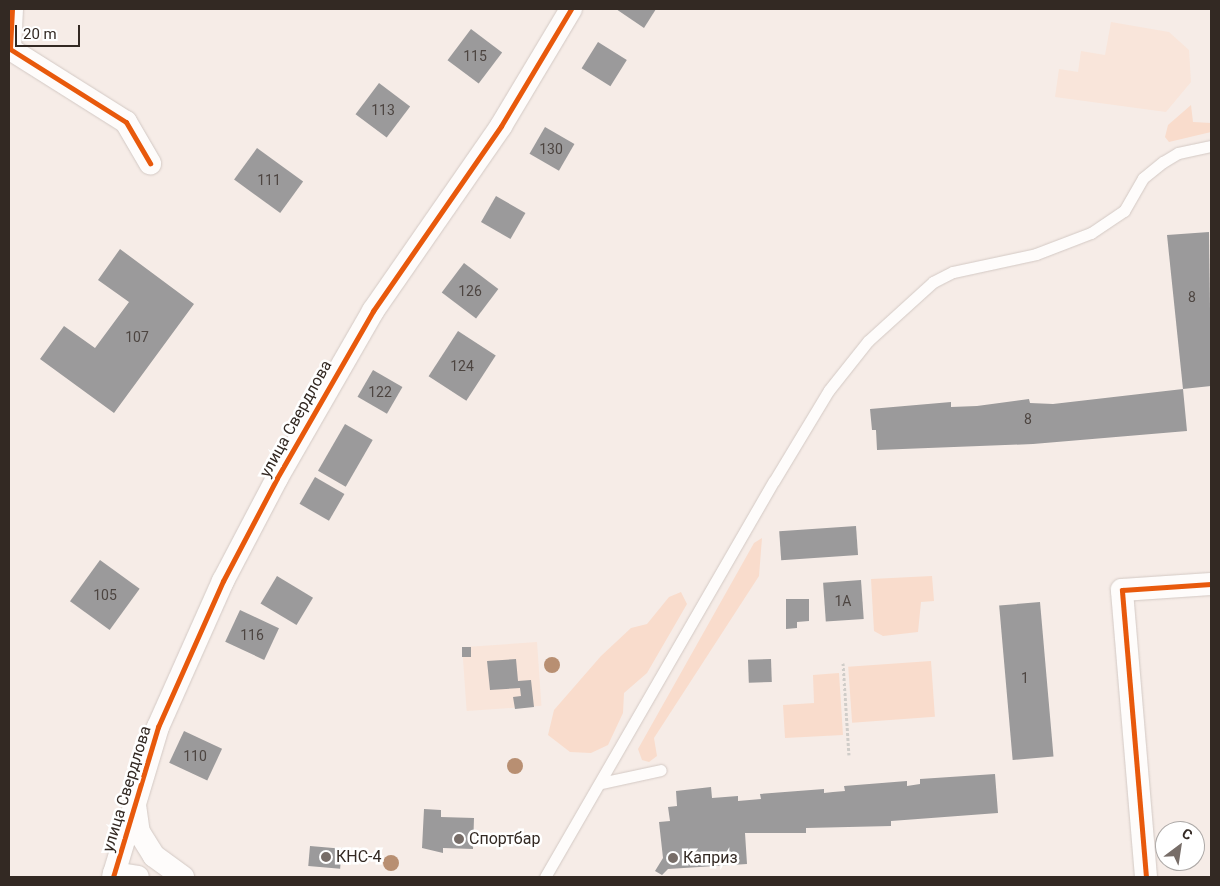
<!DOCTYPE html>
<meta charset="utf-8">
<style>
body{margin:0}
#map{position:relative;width:1220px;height:886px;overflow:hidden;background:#f6ece7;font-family:Roboto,sans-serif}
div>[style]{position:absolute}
.built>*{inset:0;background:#f9e5da;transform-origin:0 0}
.green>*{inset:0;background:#f9dccc;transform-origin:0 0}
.building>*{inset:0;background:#9b9a9b;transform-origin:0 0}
.path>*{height:3px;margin-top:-1.5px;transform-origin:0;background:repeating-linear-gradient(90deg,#d0cdc9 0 2.5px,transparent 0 5px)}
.roads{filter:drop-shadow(0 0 1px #d3c9c4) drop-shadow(0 0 1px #d3c9c4)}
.service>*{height:11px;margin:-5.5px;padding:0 5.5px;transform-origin:5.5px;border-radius:5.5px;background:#fefcfb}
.minor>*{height:22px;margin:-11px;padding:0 11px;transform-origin:11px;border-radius:11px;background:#fefcfb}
.cycleway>*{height:5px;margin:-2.5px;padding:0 2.5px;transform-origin:2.5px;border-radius:2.5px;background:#e8590c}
.trees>*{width:16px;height:16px;margin:-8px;border-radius:50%;background:#b88f72}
.dots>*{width:14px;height:14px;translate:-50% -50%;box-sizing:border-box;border:2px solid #fff;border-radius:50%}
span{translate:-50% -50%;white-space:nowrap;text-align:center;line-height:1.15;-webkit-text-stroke:5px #fff;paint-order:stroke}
.number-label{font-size:14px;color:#4d4541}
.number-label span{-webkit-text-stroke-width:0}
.street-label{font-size:16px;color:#332923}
.poi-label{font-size:16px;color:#332923}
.left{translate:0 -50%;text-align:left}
.frame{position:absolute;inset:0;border:10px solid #332923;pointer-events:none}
.north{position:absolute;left:1155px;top:821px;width:50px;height:50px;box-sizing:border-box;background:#fff;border:1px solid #ada9a7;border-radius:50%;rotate:31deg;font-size:14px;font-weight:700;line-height:20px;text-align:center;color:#332923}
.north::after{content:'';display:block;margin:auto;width:18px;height:22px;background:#776d68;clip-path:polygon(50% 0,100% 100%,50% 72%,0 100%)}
.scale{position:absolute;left:15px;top:25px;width:65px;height:22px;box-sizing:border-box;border:2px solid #332923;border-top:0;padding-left:6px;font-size:15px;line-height:18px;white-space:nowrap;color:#332923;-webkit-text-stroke:4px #fff;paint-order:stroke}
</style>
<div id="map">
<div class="built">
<div style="clip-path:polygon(1111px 22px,1169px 32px,1189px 50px,1191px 82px,1166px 112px,1055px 97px,1059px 69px,1078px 72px,1081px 51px,1105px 55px)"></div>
<div style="left:537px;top:642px;width:64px;height:75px;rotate:86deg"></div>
</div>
<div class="green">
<div style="clip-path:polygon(1191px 105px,1193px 122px,1211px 123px,1211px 132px,1169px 142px,1165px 137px,1168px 125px)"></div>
<div style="clip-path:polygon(762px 538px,759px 576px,654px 738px,657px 756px,649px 762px,642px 760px,638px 749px,754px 543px)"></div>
<div style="clip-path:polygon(932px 576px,934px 601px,921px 602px,918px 632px,883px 636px,874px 631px,871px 579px)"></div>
<div style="clip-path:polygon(681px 592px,687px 604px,647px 673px,624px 693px,623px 713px,608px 745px,591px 753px,570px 752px,548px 735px,554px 710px,601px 656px,631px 628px,647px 624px,669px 597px)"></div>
<div style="left:931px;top:661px;width:56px;height:83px;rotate:86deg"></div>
<div style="clip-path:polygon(839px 673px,843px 735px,785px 738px,783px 705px,814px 703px,813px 675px)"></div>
</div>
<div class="building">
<div style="clip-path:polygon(616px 9px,656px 9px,644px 28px)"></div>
<div style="left:471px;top:29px;width:39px;height:39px;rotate:37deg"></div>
<div style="left:598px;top:42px;width:34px;height:31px;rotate:32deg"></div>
<div style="left:379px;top:83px;width:39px;height:39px;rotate:37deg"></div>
<div style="left:545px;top:127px;width:34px;height:31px;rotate:30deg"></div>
<div style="left:257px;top:148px;width:57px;height:39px;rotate:36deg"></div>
<div style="left:496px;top:196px;width:34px;height:30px;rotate:30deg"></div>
<div style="clip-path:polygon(1209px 232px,1211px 386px,1183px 389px,1167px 235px)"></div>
<div style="clip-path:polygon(120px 249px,194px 304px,114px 413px,40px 359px,64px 326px,95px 348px,129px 302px,98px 280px)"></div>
<div style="left:464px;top:263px;width:43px;height:37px;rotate:37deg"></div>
<div style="left:458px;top:331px;width:45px;height:54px;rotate:33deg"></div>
<div style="left:373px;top:370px;width:34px;height:31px;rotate:30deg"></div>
<div style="clip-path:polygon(1183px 389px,1187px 431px,1033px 444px,877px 450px,876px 430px,872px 430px,870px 409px,951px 402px,951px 407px,977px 406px,1029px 399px,1030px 403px,1053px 404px)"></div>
<div style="left:345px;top:424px;width:32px;height:54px;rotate:30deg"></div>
<div style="left:315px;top:477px;width:34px;height:31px;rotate:30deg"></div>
<div style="left:856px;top:526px;width:29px;height:77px;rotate:86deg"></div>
<div style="left:100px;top:560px;width:49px;height:51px;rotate:36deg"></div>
<div style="left:277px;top:576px;width:42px;height:32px;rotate:31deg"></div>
<div style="left:861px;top:580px;width:39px;height:38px;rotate:86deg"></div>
<div style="clip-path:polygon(786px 599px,809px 599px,809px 621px,797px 622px,797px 628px,786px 629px)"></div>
<div style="left:1040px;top:602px;width:155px;height:41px;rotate:85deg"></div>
<div style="left:240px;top:610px;width:43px;height:35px;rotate:25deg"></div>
<div style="left:462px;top:647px;width:9px;height:10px"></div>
<div style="clip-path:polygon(516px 659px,518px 681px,531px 680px,534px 707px,515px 709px,513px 697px,521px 696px,520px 688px,490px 690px,487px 661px)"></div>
<div style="left:771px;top:659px;width:23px;height:23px;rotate:88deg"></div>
<div style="left:184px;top:731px;width:42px;height:35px;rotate:25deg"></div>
<div style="clip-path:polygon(995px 774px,998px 813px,891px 821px,891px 826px,806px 828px,806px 833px,745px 833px,747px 864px,668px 869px,662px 875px,655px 871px,663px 858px,659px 822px,670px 821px,668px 807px,677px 806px,676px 791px,711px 787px,712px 798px,738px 796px,738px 801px,761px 799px,760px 794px,824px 789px,824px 793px,833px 792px,845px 791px,844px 786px,907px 781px,907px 786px,920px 784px,920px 779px)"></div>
<div style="clip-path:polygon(424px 809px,441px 810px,441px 817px,474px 818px,473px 849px,443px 848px,443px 853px,422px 848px)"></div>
<div style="left:310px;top:846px;width:32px;height:20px;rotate:5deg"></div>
</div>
<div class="path">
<div style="left:843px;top:663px;width:92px;rotate:86.3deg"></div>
</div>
<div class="roads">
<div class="service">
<div style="left:601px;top:783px;width:61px;rotate:-12.2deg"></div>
<div style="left:545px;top:877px;width:457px;rotate:-60deg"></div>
<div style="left:774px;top:481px;width:106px;rotate:-58.9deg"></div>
<div style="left:829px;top:390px;width:63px;rotate:-51.5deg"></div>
<div style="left:868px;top:341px;width:88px;rotate:-42.2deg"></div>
<div style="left:933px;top:282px;width:22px;rotate:-27deg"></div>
<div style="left:953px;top:272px;width:85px;rotate:-12.2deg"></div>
<div style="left:1036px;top:254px;width:59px;rotate:-20.9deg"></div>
<div style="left:1091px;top:233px;width:40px;rotate:-34deg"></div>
<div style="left:1124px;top:211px;width:38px;rotate:-60deg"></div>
<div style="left:1143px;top:178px;width:26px;rotate:-39deg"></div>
<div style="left:1163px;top:162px;width:17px;rotate:-31deg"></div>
<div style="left:1178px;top:153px;width:34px;rotate:-12deg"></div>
</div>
<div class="minor">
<div style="left:12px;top:9px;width:40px;rotate:92.9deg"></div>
<div style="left:10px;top:49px;width:137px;rotate:32.2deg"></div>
<div style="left:126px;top:122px;width:48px;rotate:59.7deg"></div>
<div style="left:135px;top:805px;width:27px;rotate:82deg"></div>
<div style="left:139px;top:832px;width:28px;rotate:58deg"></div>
<div style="left:154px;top:856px;width:36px;rotate:36deg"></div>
<div style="left:114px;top:873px;width:24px;rotate:9deg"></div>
<div style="left:113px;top:877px;width:157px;rotate:-73.3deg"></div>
<div style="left:158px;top:727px;width:160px;rotate:-66deg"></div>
<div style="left:223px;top:581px;width:116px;rotate:-62.3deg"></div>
<div style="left:277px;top:478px;width:193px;rotate:-60.1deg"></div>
<div style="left:373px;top:311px;width:225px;rotate:-55.3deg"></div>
<div style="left:501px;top:126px;width:136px;rotate:-59.1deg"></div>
<div style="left:1146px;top:877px;width:288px;rotate:-94.8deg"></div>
<div style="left:1122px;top:590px;width:89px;rotate:-3.9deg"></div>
</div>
</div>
<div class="cycleway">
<div style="left:12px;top:9px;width:40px;rotate:92.9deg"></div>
<div style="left:10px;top:49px;width:137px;rotate:32.2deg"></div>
<div style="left:126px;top:122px;width:48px;rotate:59.7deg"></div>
<div style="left:113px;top:877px;width:157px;rotate:-73.3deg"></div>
<div style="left:158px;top:727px;width:160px;rotate:-66deg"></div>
<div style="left:223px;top:581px;width:116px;rotate:-62.3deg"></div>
<div style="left:277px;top:478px;width:193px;rotate:-60.1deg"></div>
<div style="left:373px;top:311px;width:225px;rotate:-55.3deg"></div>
<div style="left:501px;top:126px;width:136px;rotate:-59.1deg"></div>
<div style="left:1146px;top:877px;width:288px;rotate:-94.8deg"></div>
<div style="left:1122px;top:590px;width:89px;rotate:-3.9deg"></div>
</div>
<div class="trees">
<div style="left:552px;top:665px"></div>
<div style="left:515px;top:766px"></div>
<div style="left:391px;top:863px"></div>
</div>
<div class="dots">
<div style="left:459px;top:839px;background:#776d68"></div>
<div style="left:326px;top:857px;background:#776d68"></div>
<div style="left:673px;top:858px;background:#776d68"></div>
</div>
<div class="number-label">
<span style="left:475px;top:56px">115</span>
<span style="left:383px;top:110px">113</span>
<span style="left:551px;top:149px">130</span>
<span style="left:269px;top:180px">111</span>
<span style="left:470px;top:291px">126</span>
<span style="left:1192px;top:297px">8</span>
<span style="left:137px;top:337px">107</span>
<span style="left:462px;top:366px">124</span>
<span style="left:380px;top:392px">122</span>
<span style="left:1028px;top:419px">8</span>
<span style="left:105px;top:595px">105</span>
<span style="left:843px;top:601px">1А</span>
<span style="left:252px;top:635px">116</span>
<span style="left:1025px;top:678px">1</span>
<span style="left:195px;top:756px">110</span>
</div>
<div class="street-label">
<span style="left:296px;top:419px;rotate:-61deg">улица Свердлова</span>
<span style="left:127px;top:789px;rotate:-73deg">улица Свердлова</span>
</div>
<div class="poi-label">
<span class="left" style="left:469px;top:839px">Спортбар</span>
<span class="left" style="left:336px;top:857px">КНС-4</span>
<span class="left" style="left:683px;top:858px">Каприз</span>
</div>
<div class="frame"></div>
<div class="north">С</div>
<div class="scale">20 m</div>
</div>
